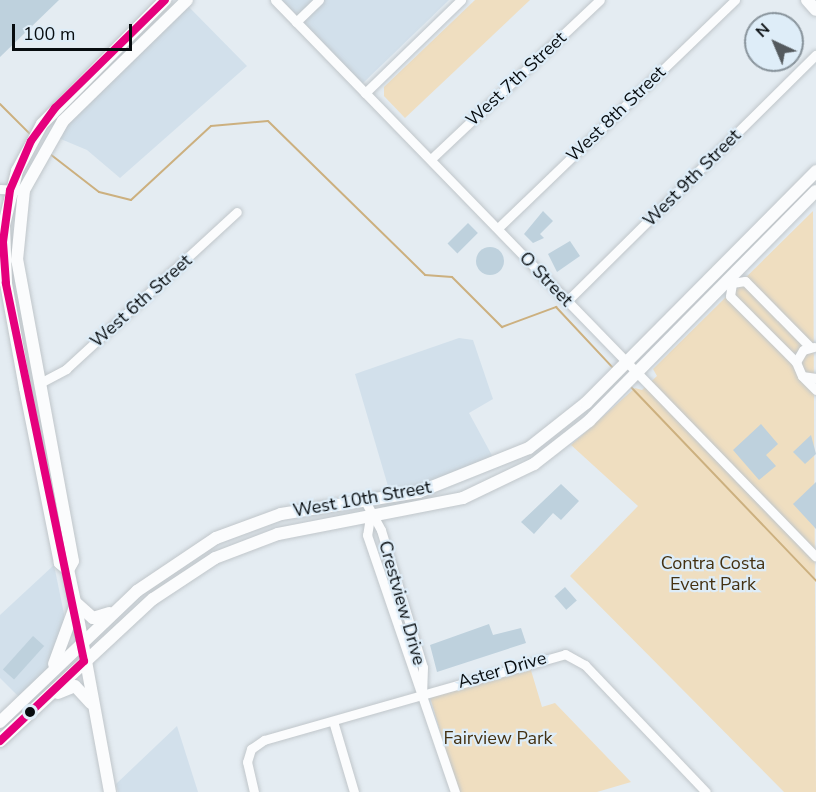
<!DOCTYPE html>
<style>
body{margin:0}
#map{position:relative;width:816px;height:792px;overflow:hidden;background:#e4ecf2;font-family:"Nunito Sans",sans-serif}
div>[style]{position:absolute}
.built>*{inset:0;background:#d2e0eb}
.green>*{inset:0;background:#efdec0}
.stream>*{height:2px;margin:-1px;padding:0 1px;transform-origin:1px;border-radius:1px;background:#ccb07f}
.building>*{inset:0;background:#bed1dd;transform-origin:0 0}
.round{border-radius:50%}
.roads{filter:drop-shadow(0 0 2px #c0c6ca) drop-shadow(0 0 2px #c0c6ca)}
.street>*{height:9px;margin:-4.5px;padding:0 4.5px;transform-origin:4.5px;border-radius:4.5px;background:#fbfcfd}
.secondary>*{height:12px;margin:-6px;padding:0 6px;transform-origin:6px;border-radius:6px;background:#fbfcfd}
.bus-1>*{height:8px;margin:-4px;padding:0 4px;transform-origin:4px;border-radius:4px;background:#e5007d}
.dots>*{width:16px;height:16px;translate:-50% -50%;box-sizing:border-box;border:3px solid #deedf8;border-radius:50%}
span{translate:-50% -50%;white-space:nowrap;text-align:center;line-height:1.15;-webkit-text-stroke:4.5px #deedf8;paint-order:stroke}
.street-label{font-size:18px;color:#070c0f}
.park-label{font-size:18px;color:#443111}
.north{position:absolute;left:744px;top:12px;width:60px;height:60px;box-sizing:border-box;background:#deedf8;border:2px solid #88939b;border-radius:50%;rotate:316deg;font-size:16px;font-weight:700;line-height:24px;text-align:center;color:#070c0f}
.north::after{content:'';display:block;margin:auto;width:21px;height:27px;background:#545a5e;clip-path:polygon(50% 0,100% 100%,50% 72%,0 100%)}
.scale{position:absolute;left:12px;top:24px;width:120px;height:27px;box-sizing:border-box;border:3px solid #070c0f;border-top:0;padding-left:8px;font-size:18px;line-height:21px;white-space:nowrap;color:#070c0f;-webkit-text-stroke:4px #deedf8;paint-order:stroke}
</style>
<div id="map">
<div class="built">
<div style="clip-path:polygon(281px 0,449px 0,362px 84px)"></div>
<div style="clip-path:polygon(186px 4px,247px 66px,120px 178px,87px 150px,56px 137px,68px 119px)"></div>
<div style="clip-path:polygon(459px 338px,473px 340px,493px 399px,469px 413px,495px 461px,443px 482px,390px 493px,355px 374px)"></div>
<div style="clip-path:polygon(54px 565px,64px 614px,63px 639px,49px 667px,19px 697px,0 678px,0 615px)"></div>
<div style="clip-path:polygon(177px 726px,198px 792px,118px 792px,116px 784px)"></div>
</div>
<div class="green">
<div style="clip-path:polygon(475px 0,530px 0,405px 118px,384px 96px,384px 87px)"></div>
<div style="clip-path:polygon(813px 211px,816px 792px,784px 792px,570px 576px,638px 506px,571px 445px,635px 388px,642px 390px,657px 376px,653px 369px)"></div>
<div style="clip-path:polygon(530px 667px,542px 707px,555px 703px,631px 782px,597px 792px,458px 792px,430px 697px)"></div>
</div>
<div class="stream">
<div style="left:0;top:104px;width:44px;rotate:45deg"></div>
<div style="left:50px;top:154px;width:62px;rotate:37.8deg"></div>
<div style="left:99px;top:192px;width:33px;rotate:14deg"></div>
<div style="left:131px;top:200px;width:109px;rotate:-42.8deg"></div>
<div style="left:211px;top:126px;width:57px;rotate:-5deg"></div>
<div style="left:268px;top:121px;width:220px;rotate:44.4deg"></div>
<div style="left:425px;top:275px;width:27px;rotate:4deg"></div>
<div style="left:452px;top:277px;width:71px;rotate:45deg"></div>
<div style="left:502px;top:327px;width:58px;rotate:-20.3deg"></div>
<div style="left:556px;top:307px;width:83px;rotate:46.9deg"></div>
<div style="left:629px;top:385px;width:271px;rotate:46.3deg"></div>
</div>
<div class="building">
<div style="clip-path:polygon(0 0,59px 0,0 57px)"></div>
<div style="clip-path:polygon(543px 211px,553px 221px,540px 234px,544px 238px,533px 243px,524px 234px)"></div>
<div style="left:468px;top:223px;width:14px;height:29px;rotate:45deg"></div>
<div style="clip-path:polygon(570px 241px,580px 256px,557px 272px,548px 254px)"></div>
<div class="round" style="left:476px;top:247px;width:28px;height:28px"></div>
<div style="clip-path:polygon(761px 424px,778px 444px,766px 455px,776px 466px,759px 480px,733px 450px)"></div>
<div style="clip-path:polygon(811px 435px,816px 454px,805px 464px,793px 452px)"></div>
<div style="clip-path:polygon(816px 482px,816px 529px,793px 504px)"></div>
<div style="clip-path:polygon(561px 484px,579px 501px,561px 520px,553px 513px,534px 534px,521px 522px)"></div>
<div style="left:565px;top:587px;width:18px;height:14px;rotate:49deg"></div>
<div style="clip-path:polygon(489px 624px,493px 635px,521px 628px,526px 643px,437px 672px,430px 645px)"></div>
<div style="left:33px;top:636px;width:15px;height:45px;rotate:42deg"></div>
</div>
<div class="roads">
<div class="street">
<div style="left:275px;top:0;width:776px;rotate:45.83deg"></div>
<div style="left:296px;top:22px;width:32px;rotate:-44deg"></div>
<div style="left:365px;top:93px;width:134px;rotate:-44.1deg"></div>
<div style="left:431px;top:159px;width:232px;rotate:-43.3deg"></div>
<div style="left:0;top:189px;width:18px;rotate:3deg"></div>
<div style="left:498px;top:228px;width:329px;rotate:-43.9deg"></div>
<div style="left:567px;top:301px;width:350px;rotate:-44.7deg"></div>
<div style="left:814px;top:347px;width:11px;rotate:165deg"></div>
<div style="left:803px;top:350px;width:14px;rotate:120deg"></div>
<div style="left:796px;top:362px;width:15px;rotate:67deg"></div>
<div style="left:802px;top:376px;width:14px;rotate:8deg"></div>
<div style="left:796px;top:362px;width:93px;rotate:-135deg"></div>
<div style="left:730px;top:296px;width:13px;rotate:-81deg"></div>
<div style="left:732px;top:283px;width:13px;rotate:-9deg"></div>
<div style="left:745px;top:281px;width:93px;rotate:45.4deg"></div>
<div style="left:804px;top:378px;width:17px;rotate:45deg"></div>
<div style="left:40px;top:383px;width:30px;rotate:-28deg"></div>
<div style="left:66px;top:369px;width:232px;rotate:-42.6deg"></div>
<div style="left:365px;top:501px;width:33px;rotate:61deg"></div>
<div style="left:381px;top:530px;width:143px;rotate:73deg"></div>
<div style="left:423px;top:667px;width:26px;rotate:92deg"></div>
<div style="left:370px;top:517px;width:18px;rotate:99deg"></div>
<div style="left:367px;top:535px;width:272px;rotate:71.1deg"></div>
<div style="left:333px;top:721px;width:74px;rotate:73.5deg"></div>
<div style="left:254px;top:792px;width:31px;rotate:-103deg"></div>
<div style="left:247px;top:762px;width:14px;rotate:-73deg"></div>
<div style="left:251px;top:749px;width:16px;rotate:-35deg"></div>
<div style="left:264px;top:740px;width:313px;rotate:-15.9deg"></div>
<div style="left:565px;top:654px;width:23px;rotate:29deg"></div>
<div style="left:585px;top:665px;width:175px;rotate:46.4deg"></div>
</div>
<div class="secondary">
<div style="left:807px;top:0;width:13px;rotate:48deg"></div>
<div style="left:68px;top:570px;width:10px;rotate:-61deg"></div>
<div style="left:73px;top:561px;width:306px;rotate:-100.5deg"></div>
<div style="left:17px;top:260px;width:70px;rotate:-84.3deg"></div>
<div style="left:24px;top:190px;width:79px;rotate:-60.5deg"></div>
<div style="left:63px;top:121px;width:173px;rotate:-44.3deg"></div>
<div style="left:75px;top:602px;width:24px;rotate:42deg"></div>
<div style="left:93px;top:618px;width:17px;rotate:-17deg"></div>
<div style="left:54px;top:664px;width:61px;rotate:-69.8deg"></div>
<div style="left:58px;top:693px;width:18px;rotate:-22deg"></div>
<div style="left:75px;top:686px;width:23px;rotate:47deg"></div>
<div style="left:0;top:722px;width:190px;rotate:-43.7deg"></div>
<div style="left:137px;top:591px;width:95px;rotate:-33.9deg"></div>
<div style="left:216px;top:538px;width:69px;rotate:-20.3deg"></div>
<div style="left:281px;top:514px;width:140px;rotate:-9.1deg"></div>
<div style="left:419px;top:492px;width:118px;rotate:-21.8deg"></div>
<div style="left:529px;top:448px;width:73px;rotate:-38.3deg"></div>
<div style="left:586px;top:403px;width:327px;rotate:-45.2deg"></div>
<div style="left:0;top:741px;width:209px;rotate:-42.9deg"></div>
<div style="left:153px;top:599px;width:74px;rotate:-33.5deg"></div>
<div style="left:215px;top:558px;width:67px;rotate:-20.9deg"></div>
<div style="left:278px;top:534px;width:188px;rotate:-11deg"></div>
<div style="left:463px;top:498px;width:79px;rotate:-25.6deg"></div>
<div style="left:534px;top:464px;width:70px;rotate:-38deg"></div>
<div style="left:589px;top:421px;width:323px;rotate:-45.4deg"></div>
<div style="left:110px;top:792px;width:193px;rotate:-100.4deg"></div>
<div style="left:75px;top:602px;width:33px;rotate:-102deg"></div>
<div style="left:68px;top:570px;width:11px;rotate:-139deg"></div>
<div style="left:60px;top:563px;width:178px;rotate:-101.3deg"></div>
<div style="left:25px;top:388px;width:107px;rotate:-100.3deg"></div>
<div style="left:6px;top:283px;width:58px;rotate:-92deg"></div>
<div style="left:4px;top:225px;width:56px;rotate:-76.5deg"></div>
<div style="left:17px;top:171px;width:53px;rotate:-62deg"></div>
<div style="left:42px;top:124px;width:175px;rotate:-45.2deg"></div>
</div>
</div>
<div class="bus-1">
<div style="left:0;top:741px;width:116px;rotate:-43.6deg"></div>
<div style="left:84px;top:661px;width:386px;rotate:-101.7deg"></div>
<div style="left:6px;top:283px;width:41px;rotate:-94.2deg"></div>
<div style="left:3px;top:242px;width:52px;rotate:-82.3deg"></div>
<div style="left:10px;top:190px;width:53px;rotate:-66.8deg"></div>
<div style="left:31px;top:141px;width:41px;rotate:-54deg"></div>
<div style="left:55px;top:108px;width:154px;rotate:-44.5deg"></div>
</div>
<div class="dots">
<div style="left:30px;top:712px;background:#070c0f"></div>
</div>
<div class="street-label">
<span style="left:516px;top:79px;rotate:-43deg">West 7th Street</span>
<span style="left:616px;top:114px;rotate:-44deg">West 8th Street</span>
<span style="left:692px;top:178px;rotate:-45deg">West 9th Street</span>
<span style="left:546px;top:279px;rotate:46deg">O Street</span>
<span style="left:141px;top:301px;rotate:-42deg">West 6th Street</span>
<span style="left:362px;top:499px;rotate:-10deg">West 10th Street</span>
<span style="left:402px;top:603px;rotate:74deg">Crestview Drive</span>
<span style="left:502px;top:670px;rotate:-16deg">Aster Drive</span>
</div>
<div class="park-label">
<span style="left:713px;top:574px">Contra Costa<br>Event Park</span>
<span style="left:498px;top:738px">Fairview Park</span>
</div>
<div class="north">N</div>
<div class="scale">100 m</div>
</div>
